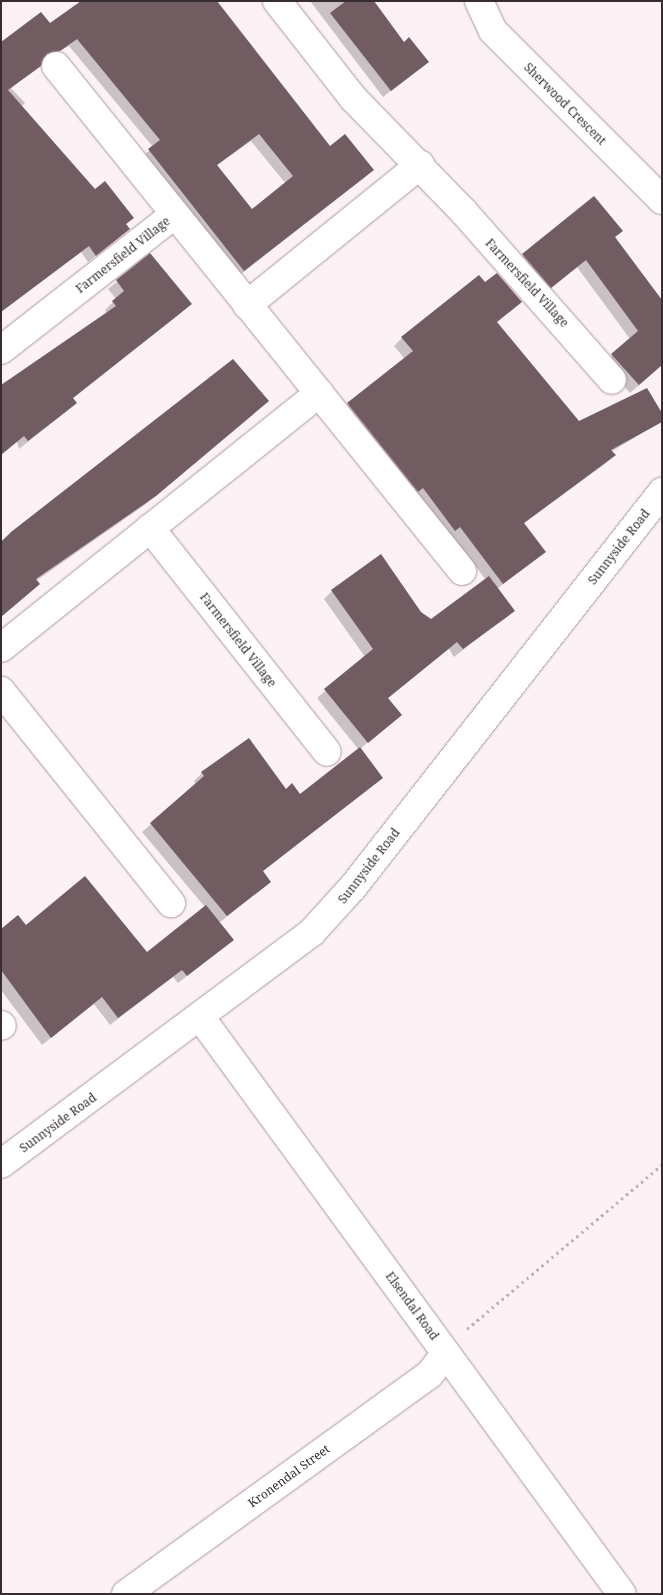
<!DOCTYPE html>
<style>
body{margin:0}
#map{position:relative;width:663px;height:1595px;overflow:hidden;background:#fcf2f5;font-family:"Noto Serif",serif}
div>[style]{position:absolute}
.shadow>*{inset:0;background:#0003}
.building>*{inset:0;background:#715c62}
.path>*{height:3px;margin-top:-1.5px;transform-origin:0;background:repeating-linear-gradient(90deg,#bdb3b6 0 2.5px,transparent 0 6.5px)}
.roads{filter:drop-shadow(0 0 1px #ae979d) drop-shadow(0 0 1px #ae979d)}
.street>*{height:28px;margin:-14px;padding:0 14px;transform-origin:14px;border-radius:14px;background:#fff}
span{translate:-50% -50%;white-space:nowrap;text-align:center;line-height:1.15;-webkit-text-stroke:5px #fff;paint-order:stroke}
.street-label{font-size:12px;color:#372d30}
.frame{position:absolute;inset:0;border:2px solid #372d30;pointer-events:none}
</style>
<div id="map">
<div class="shadow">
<div style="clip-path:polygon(310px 1px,372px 1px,404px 43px,427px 62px,383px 97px)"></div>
<div style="clip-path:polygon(evenodd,49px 25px,330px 148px,365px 177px,236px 278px,141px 158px,153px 147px,69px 46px,42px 60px,11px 88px,25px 103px,21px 107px,94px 191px,132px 218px,125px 225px,129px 229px,88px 262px,81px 252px,1px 312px,1px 44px,49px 25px,251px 141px,286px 184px,252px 211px,216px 166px,251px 141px)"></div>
<div style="clip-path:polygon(594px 198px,614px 238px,662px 365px,630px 393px,604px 363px,630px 339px,577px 267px,543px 295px,514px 263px)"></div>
<div style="clip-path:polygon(150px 255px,182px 312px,72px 399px,76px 403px,67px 411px,19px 449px,1px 387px,107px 313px,105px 310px,116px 299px,108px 289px)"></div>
<div style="clip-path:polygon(496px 323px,578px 422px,662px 421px,611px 452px,614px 455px,606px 463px,523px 524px,544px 552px,497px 589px,513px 611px,454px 657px,449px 649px,387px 699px,400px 715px,360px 749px,381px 778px,262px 872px,270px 882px,219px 923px,233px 940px,178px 983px,173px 977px,110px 1025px,94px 1004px,42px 1045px,1px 990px,1px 930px,25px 926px,146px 954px,205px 907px,142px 832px,196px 785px,194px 781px,202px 773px,248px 740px,285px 790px,300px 795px,359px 750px,317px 698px,365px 657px,324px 599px,332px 591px,420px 613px,431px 620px,486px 580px,451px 534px,446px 538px,340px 412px,405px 359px,394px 346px,402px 338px)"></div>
<div style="clip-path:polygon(268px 401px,146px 504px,36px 581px,38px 584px,1px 616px,1px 541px,11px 533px)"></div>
</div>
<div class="building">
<div style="clip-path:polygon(evenodd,81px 1px,217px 1px,330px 146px,345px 134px,374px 170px,244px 271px,148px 149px,160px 140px,77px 39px,60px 51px,47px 54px,41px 66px,8px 90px,95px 189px,105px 181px,134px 218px,126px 224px,130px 229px,96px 256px,89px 246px,1px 312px,1px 42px,41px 12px,50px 23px,81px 1px,259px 134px,293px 176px,252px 209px,217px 165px,259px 134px)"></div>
<div style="clip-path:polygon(346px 1px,374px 1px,404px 42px,409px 37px,429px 62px,391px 91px,330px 13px)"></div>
<div style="clip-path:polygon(594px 196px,623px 231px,615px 237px,662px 300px,662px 365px,639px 385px,611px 354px,638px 331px,586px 260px,551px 288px,522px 254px)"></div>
<div style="clip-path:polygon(150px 253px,192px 304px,73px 398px,77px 403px,28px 441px,24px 436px,1px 455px,1px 385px,116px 306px,112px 301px,124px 291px,116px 280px)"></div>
<div style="clip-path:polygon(497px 273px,522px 302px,497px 322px,579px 421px,647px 388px,662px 413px,662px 422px,611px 450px,616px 455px,524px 523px,546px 552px,503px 584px,460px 527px,455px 531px,423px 488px,418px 492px,347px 403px,413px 351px,401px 337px,479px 275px,485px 282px)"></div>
<div style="clip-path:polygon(233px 359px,269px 401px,156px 496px,36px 579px,40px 584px,1px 617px,1px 542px,11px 532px)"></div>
<div style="clip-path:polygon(381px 554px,421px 612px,431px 619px,489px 576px,515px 611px,463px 649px,457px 642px,388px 698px,402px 715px,368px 743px,324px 689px,373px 649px,331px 590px)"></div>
<div style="clip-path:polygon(249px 738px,286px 789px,292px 783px,300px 794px,360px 747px,383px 778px,263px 871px,271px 882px,227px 916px,150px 823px,204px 776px,201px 772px)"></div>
<div style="clip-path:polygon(85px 876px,147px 952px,206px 905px,234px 940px,187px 976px,182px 970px,118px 1018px,102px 997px,51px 1038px,1px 970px,1px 929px,18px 915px,26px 925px)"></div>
</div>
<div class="path">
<div style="left:467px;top:1329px;width:255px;rotate:-40.1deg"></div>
</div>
<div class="roads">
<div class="street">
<div style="left:277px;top:1px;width:123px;rotate:51.9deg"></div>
<div style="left:353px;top:98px;width:158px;rotate:45.8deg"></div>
<div style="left:463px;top:211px;width:225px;rotate:48.6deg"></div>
<div style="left:479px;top:1px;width:33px;rotate:65deg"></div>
<div style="left:493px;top:31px;width:239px;rotate:45deg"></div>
<div style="left:56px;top:66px;width:648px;rotate:51.2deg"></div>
<div style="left:247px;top:305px;width:223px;rotate:-39deg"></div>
<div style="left:1px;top:350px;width:219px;rotate:-38deg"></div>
<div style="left:150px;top:528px;width:285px;rotate:51.7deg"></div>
<div style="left:1px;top:648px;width:408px;rotate:-38.7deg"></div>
<div style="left:1px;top:691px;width:272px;rotate:51.3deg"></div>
<div style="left:201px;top:1018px;width:713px;rotate:53.84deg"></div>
<div style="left:1px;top:1025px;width:1px;rotate:45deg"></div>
<div style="left:1px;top:1164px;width:388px;rotate:-36.7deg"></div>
<div style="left:312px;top:932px;width:61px;rotate:-47.7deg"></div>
<div style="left:353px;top:887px;width:502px;rotate:-51.96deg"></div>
<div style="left:126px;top:1594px;width:375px;rotate:-35.9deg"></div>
<div style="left:430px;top:1374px;width:26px;rotate:-53deg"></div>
</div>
</div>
<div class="street-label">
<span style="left:565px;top:104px;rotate:45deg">Sherwood Crescent</span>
<span style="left:123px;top:255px;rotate:-38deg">Farmersfield Village</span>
<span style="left:527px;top:283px;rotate:47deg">Farmersfield Village</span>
<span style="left:619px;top:547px;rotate:-52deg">Sunnyside Road</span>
<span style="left:238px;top:640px;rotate:52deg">Farmersfield Village</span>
<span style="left:369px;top:866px;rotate:-52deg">Sunnyside Road</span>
<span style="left:58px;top:1123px;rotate:-36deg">Sunnyside Road</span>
<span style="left:412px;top:1306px;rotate:54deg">Elsendal Road</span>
<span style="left:289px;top:1476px;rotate:-36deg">Kronendal Street</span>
</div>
<div class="frame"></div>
</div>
